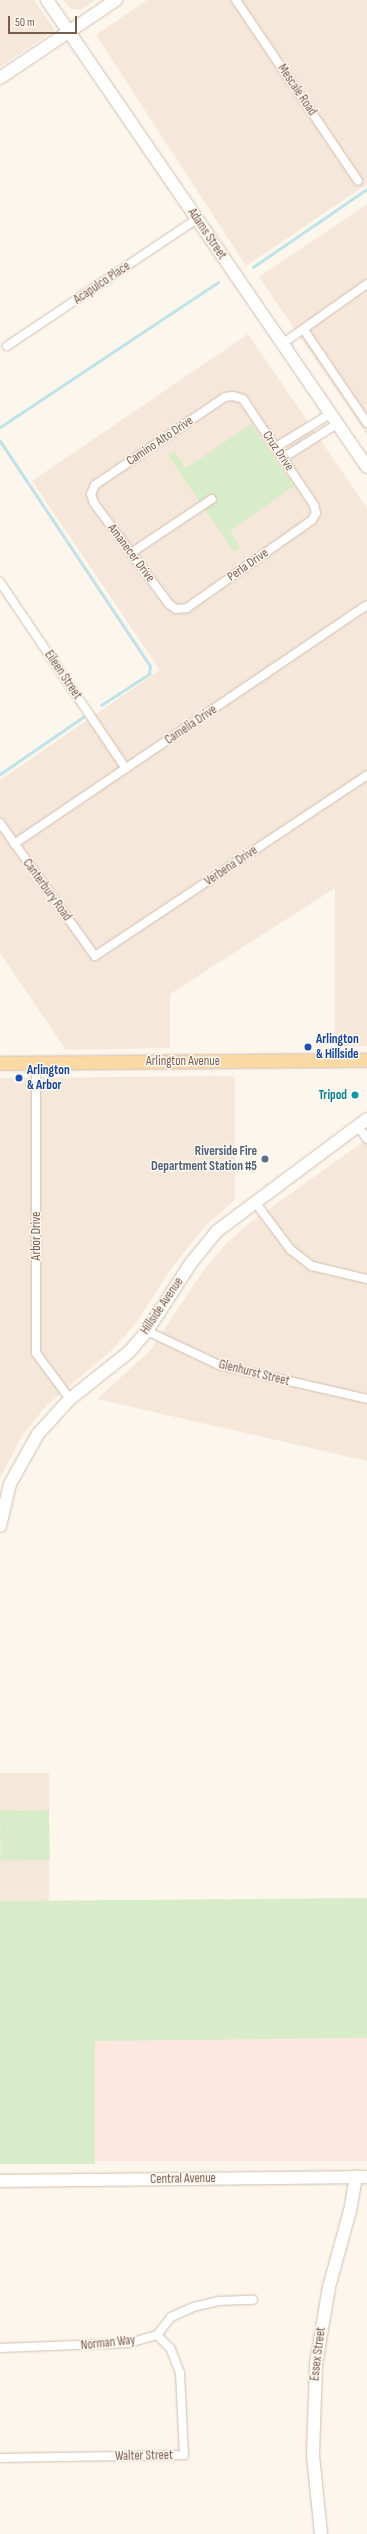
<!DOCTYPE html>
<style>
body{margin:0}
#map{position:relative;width:367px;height:2534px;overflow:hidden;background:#fdf6ec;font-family:"Sofia Sans Condensed",sans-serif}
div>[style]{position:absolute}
.residential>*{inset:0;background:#f5e8da;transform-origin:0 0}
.commercial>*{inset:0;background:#fde8e0;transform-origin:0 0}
.green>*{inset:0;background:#d8ecc9;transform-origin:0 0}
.stream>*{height:3px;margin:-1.5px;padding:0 1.5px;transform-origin:1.5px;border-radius:1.5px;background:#bfe3e8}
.roads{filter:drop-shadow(0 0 1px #d1beb0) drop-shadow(0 0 1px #d1beb0)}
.street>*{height:8px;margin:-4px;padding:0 4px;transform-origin:4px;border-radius:4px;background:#fff}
.secondary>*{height:12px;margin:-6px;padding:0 6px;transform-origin:6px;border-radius:6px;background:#fff}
.primary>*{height:13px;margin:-6.5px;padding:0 6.5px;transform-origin:6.5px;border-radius:6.5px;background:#fbd9a5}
.dots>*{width:11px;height:11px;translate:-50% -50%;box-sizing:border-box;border:2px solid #fffaf3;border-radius:50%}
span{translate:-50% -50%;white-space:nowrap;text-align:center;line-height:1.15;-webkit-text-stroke:3px #fffaf3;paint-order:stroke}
.street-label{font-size:13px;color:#7a5c4d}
.transit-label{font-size:13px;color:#164399;font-weight:700}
.left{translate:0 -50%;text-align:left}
.culture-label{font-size:13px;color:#0d838f;font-weight:700}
.right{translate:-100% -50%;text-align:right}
.service-label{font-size:13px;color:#4e5e75;font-weight:700}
.scale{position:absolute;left:8px;top:16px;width:69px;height:18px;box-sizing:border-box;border:2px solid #7a5c4d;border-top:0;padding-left:5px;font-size:12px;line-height:14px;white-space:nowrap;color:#7a5c4d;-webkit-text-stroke:3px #fffaf3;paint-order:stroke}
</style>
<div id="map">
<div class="residential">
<div style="clip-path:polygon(0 0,34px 0,55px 30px,0 67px)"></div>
<div style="clip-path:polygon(63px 0,95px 0,81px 10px,72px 9px)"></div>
<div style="clip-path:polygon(147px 0,367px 0,367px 184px,246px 266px,96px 35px)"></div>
<div style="clip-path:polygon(367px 204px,367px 435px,259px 277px)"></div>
<div style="clip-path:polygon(248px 334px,367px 508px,367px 1046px,335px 1047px,335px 888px,170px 994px,170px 1048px,66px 1050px,0 953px,0 780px,160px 670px,32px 481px)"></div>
<div style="clip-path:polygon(230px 1076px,235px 1078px,235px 1200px,206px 1225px,170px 1270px,137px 1322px,112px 1350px,46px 1406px,22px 1436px,0 1478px,0 1078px)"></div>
<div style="clip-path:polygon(367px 1139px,367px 1461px,97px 1399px,150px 1351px,203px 1271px,226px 1244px,251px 1222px)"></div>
<div style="left:0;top:1773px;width:49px;height:128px"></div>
</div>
<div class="commercial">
<div style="left:367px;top:2038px;width:123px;height:273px;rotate:90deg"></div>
</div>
<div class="green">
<div style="clip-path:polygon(251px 424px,294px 486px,230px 531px,240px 548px,234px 552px,168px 455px,174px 451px,186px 468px)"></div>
<div style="left:49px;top:1810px;width:50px;height:49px;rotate:89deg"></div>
<div style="clip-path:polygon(367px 1898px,367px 2038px,95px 2041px,95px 2164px,0 2164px,0 1901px)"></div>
</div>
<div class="stream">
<div style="left:253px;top:267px;width:138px;rotate:-34.4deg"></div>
<div style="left:0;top:427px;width:262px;rotate:-33.6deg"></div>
<div style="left:0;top:441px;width:270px;rotate:56.3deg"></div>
<div style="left:150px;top:666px;width:8px;rotate:97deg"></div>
<div style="left:149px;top:674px;width:57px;rotate:147.1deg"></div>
<div style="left:0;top:774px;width:101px;rotate:-34.5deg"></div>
</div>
<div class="roads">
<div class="street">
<div style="left:236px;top:0;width:218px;rotate:56deg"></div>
<div style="left:304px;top:330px;width:112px;rotate:55.9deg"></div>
<div style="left:282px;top:344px;width:104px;rotate:-35.2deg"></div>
<div style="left:7px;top:346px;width:229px;rotate:-33.8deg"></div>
<div style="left:233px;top:396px;width:10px;rotate:17deg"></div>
<div style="left:243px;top:399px;width:128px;rotate:56.2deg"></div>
<div style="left:314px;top:505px;width:8px;rotate:76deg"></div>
<div style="left:316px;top:513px;width:8px;rotate:120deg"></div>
<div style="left:312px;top:520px;width:153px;rotate:144.9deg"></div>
<div style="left:187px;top:608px;width:11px;rotate:175deg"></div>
<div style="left:176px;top:609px;width:9px;rotate:-144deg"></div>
<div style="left:169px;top:604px;width:126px;rotate:-126.6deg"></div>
<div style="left:94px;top:503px;width:9px;rotate:-108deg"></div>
<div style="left:91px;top:494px;width:10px;rotate:-66deg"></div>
<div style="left:95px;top:485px;width:157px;rotate:-34.1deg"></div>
<div style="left:225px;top:397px;width:8px;rotate:-7deg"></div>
<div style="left:276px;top:447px;width:63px;rotate:-31.4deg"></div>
<div style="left:283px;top:458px;width:64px;rotate:-32.2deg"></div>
<div style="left:131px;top:553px;width:97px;rotate:-33.7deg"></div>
<div style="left:0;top:582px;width:225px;rotate:56deg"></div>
<div style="left:0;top:823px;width:163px;rotate:54.5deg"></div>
<div style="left:95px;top:956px;width:327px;rotate:-33.6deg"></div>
<div style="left:14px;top:844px;width:426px;rotate:-34.1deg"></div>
<div style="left:36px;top:1062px;width:291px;rotate:90deg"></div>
<div style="left:36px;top:1353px;width:57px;rotate:53.5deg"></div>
<div style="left:358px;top:1127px;width:15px;rotate:53deg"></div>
<div style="left:255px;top:1202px;width:59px;rotate:53.3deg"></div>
<div style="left:290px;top:1249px;width:28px;rotate:38deg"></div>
<div style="left:312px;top:1266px;width:57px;rotate:13.3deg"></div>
<div style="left:147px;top:1331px;width:80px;rotate:25.3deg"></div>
<div style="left:219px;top:1365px;width:152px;rotate:12.9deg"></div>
<div style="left:0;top:2348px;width:129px;rotate:-2.2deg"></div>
<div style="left:129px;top:2343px;width:29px;rotate:-16deg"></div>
<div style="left:157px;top:2335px;width:23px;rotate:-52deg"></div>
<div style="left:171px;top:2317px;width:24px;rotate:-24deg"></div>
<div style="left:193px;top:2307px;width:26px;rotate:-13deg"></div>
<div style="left:218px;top:2301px;width:35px;rotate:-2deg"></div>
<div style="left:0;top:2458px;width:184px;rotate:-0.9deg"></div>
<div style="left:184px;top:2455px;width:82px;rotate:-92.8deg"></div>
<div style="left:180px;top:2373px;width:26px;rotate:-111deg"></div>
<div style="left:171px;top:2349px;width:20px;rotate:-135deg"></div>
</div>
<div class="secondary">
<div style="left:47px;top:0;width:566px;rotate:55.58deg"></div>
<div style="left:0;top:78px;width:140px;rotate:-33.9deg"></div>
<div style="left:0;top:1526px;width:43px;rotate:-76.6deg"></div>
<div style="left:10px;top:1484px;width:57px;rotate:-60.8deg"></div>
<div style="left:38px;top:1434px;width:47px;rotate:-47.6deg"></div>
<div style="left:70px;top:1399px;width:75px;rotate:-38.5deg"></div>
<div style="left:129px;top:1352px;width:28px;rotate:-49deg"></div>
<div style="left:147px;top:1331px;width:81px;rotate:-57.1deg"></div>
<div style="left:191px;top:1263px;width:41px;rotate:-50.9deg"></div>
<div style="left:217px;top:1231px;width:187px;rotate:-36.7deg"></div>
<div style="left:0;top:2181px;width:367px;rotate:-0.6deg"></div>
<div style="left:321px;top:2534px;width:79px;rotate:-95.8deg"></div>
<div style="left:313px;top:2455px;width:91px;rotate:-88.1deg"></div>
<div style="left:316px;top:2364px;width:78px;rotate:-80.4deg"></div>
<div style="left:329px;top:2287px;width:79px;rotate:-74.6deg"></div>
<div style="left:350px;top:2211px;width:35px;rotate:-80deg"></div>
</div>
<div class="primary">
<div style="left:0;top:1063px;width:367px;rotate:-0.5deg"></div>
</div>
</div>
<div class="dots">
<div style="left:308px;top:1047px;background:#1a4fb4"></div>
<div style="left:19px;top:1078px;background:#1a4fb4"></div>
<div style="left:355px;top:1095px;background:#0f9aa8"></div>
<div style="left:265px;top:1159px;background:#5c6f8a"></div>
</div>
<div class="street-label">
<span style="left:297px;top:90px;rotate:56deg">Mescale Road</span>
<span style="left:207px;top:234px;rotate:56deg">Adams Street</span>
<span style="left:102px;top:283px;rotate:-34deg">Acapulco Place</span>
<span style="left:160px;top:441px;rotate:-34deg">Camino Alto Drive</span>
<span style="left:278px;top:451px;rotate:56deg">Cruz Drive</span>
<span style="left:131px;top:553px;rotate:53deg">Amanecer Drive</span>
<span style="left:248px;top:565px;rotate:-35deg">Perla Drive</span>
<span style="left:63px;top:675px;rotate:56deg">Eileen Street</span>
<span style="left:191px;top:725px;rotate:-34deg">Camelia Drive</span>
<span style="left:231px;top:866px;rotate:-34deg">Verbena Drive</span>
<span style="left:47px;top:890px;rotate:54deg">Canterbury Road</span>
<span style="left:183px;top:1061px">Arlington Avenue</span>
<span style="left:36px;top:1236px;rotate:-90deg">Arbor Drive</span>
<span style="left:162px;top:1306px;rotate:-56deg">Hillside Avenue</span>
<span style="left:254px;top:1373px;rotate:14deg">Glenhurst Street</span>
<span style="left:183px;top:2179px;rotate:-1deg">Central Avenue</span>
<span style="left:108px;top:2343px;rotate:-6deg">Norman Way</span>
<span style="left:318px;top:2354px;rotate:-83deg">Essex Street</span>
<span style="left:144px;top:2456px;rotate:-1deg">Walter Street</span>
</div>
<div class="transit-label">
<span class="left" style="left:316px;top:1047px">Arlington<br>&amp; Hillside</span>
<span class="left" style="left:27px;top:1078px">Arlington<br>&amp; Arbor</span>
</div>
<div class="culture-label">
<span class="right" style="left:347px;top:1095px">Tripod</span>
</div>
<div class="service-label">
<span class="right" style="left:257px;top:1159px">Riverside Fire<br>Department Station #5</span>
</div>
<div class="scale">50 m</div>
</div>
